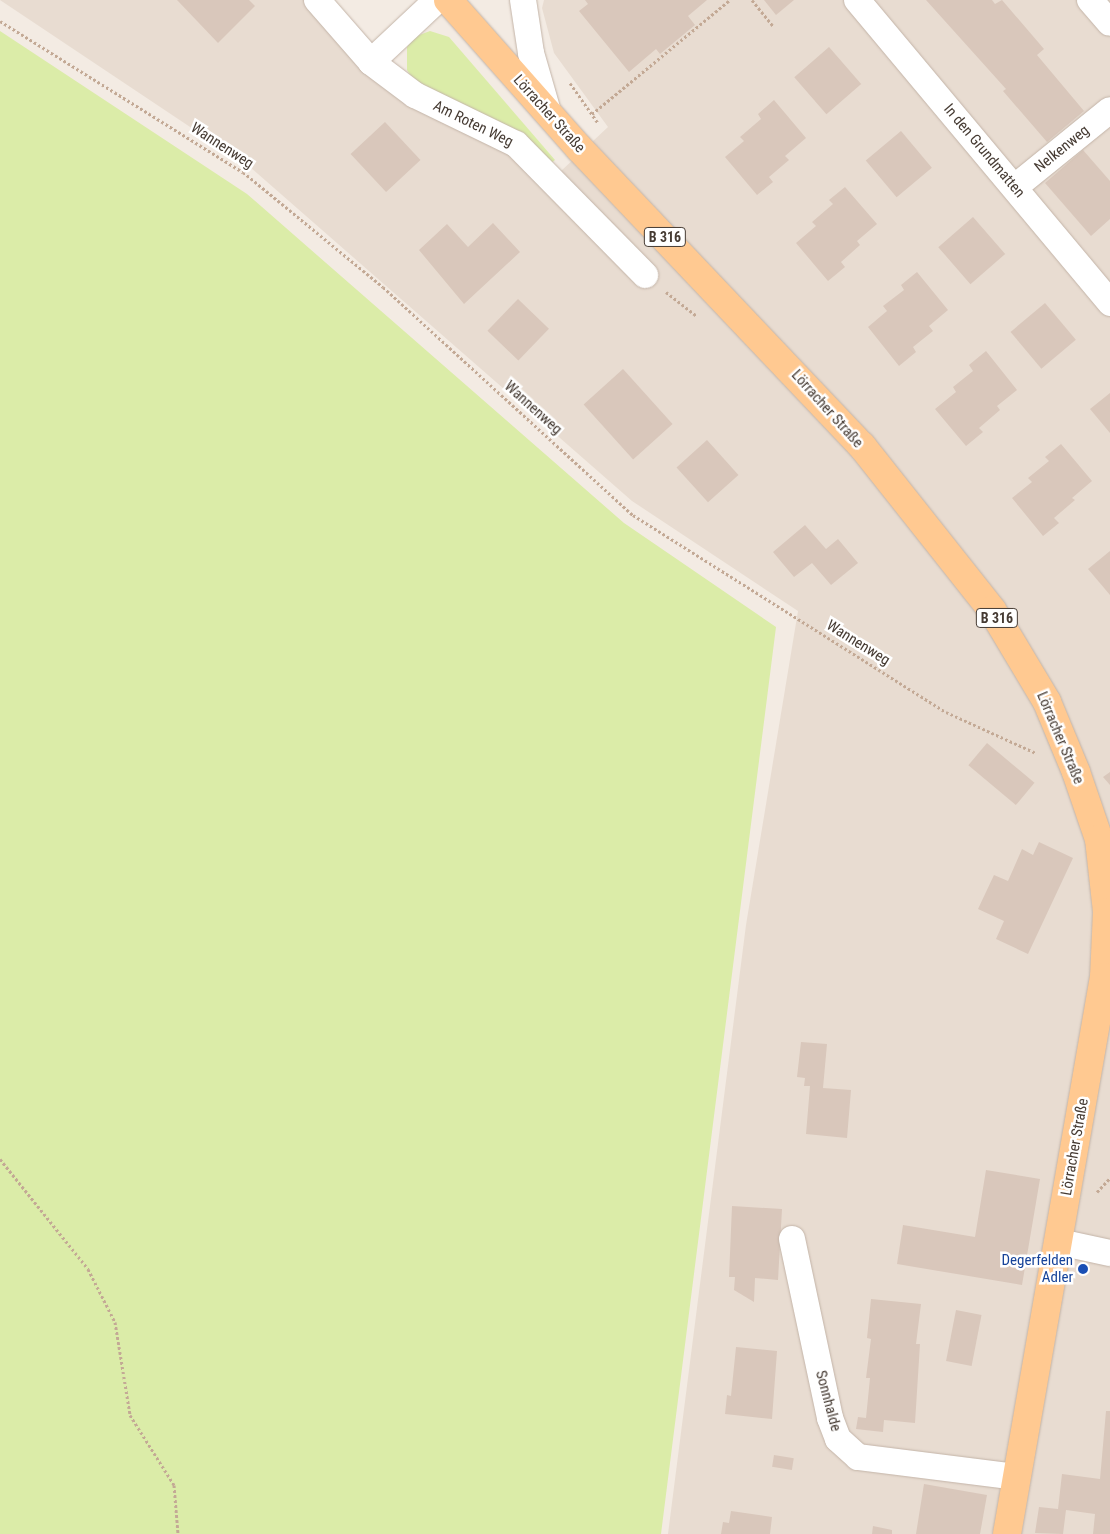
<!DOCTYPE html>
<meta charset="utf-8">
<style>
body{margin:0}
#map{position:relative;width:1110px;height:1534px;overflow:hidden;background:#f3ebe3;font-family:"Roboto Condensed",sans-serif}
div>[style]{position:absolute}
.residential>*{inset:0;background:#e8dcd1}
.green>*{inset:0;background:#dbeca8}
.building>*{inset:0;background:#d9c7bb;transform-origin:0 0}
.path>*{height:3px;margin-top:-1.5px;transform-origin:0;background:repeating-linear-gradient(90deg,#c3a995 0 2.5px,transparent 0 5px)}
.roads{filter:drop-shadow(0 0 1px #c3b4a8) drop-shadow(0 0 1px #c3b4a8)}
.minor>*{height:26px;margin:-13px;padding:0 13px;transform-origin:13px;border-radius:13px;background:#fff}
.primary>*{height:28px;margin:-14px;padding:0 14px;transform-origin:14px;border-radius:14px;background:#ffc991}
.dots>*{width:14px;height:14px;translate:-50% -50%;box-sizing:border-box;border:2px solid #fff;border-radius:50%}
span{translate:-50% -50%;white-space:nowrap;text-align:center;line-height:1.15;-webkit-text-stroke:5px #fff;paint-order:stroke}
.shield-label span{padding:1px 4px;background:#fff;border:1px solid;border-radius:4px;-webkit-text-stroke-width:0}
.shield-label{font-size:14px;color:#463b33;font-weight:700}
.street-label{font-size:15px;color:#463b33}
.transit-label{font-size:15px;color:#164399}
.right{translate:-100% -50%;text-align:right}
</style>
<div id="map">
<div class="residential">
<div style="clip-path:polygon(0 0,305px 0,357px 66px,373px 80px,504px 144px,545px 186px,608px 127px,554px 53px,542px 8px,544px 0,1110px 0,1110px 1534px,668px 1534px,746px 925px,798px 611px,632px 501px,250px 167px)"></div>
</div>
<div class="green">
<div style="clip-path:polygon(0 31px,247px 194px,624px 523px,776px 627px,661px 1534px,0 1534px)"></div>
<div style="clip-path:polygon(430px 31px,449px 37px,555px 160px,550px 164px,414px 81px,407px 70px,407px 47px,414px 37px)"></div>
</div>
<div class="building">
<div style="clip-path:polygon(177px 0,249px 0,255px 6px,218px 43px)"></div>
<div style="clip-path:polygon(585px 0,707px 0,688px 16px,695px 25px,660px 54px,656px 49px,629px 72px,579px 11px,588px 4px)"></div>
<div style="clip-path:polygon(764px 0,794px 0,776px 15px)"></div>
<div style="clip-path:polygon(926px 0,992px 0,995px 4px,1002px 0,1044px 49px,1037px 55px,1084px 111px,1047px 142px,1003px 91px,1006px 89px)"></div>
<div style="left:829px;top:47px;width:49px;height:46px;rotate:49deg"></div>
<div style="clip-path:polygon(774px 100px,806px 138px,785px 156px,789px 160px,769px 177px,773px 182px,757px 195px,725px 157px,744px 141px,740px 137px,761px 119px,758px 114px)"></div>
<div style="left:385px;top:122px;width:52px;height:47px;rotate:47deg"></div>
<div style="left:901px;top:131px;width:48px;height:46px;rotate:50deg"></div>
<div style="clip-path:polygon(1083px 150px,1110px 181px,1110px 219px,1091px 236px,1045px 183px)"></div>
<div style="clip-path:polygon(845px 187px,877px 224px,857px 241px,860px 245px,841px 262px,845px 267px,828px 281px,796px 243px,816px 226px,812px 222px,833px 204px,829px 200px)"></div>
<div style="left:973px;top:217px;width:49px;height:46px;rotate:49deg"></div>
<div style="clip-path:polygon(493px 223px,520px 252px,464px 304px,419px 250px,447px 224px,468px 247px)"></div>
<div style="clip-path:polygon(917px 272px,948px 310px,929px 326px,933px 331px,913px 347px,916px 352px,899px 366px,868px 327px,887px 311px,883px 306px,904px 290px,901px 285px)"></div>
<div style="left:518px;top:299px;width:43px;height:44px;rotate:44deg"></div>
<div style="left:1045px;top:303px;width:48px;height:45px;rotate:50deg"></div>
<div style="clip-path:polygon(986px 351px,1017px 390px,997px 406px,1000px 410px,979px 428px,983px 432px,966px 446px,935px 409px,956px 392px,953px 387px,973px 371px,969px 365px)"></div>
<div style="left:623px;top:369px;width:74px;height:53px;rotate:48deg"></div>
<div style="clip-path:polygon(1110px 393px,1110px 433px,1090px 409px)"></div>
<div style="left:707px;top:440px;width:47px;height:41px;rotate:48deg"></div>
<div style="clip-path:polygon(1061px 444px,1092px 481px,1072px 498px,1075px 500px,1054px 518px,1059px 523px,1043px 536px,1012px 498px,1032px 482px,1028px 478px,1049px 461px,1045px 457px)"></div>
<div style="clip-path:polygon(805px 525px,826px 549px,838px 539px,858px 563px,831px 585px,812px 563px,794px 577px,773px 552px)"></div>
<div style="clip-path:polygon(1110px 551px,1110px 595px,1088px 569px)"></div>
<div style="left:987px;top:743px;width:62px;height:29px;rotate:40deg"></div>
<div style="clip-path:polygon(1110px 772px,1110px 785px,1103px 777px)"></div>
<div style="clip-path:polygon(1039px 842px,1073px 858px,1028px 954px,996px 939px,1004px 921px,978px 909px,994px 875px,1008px 881px,1022px 849px,1033px 855px)"></div>
<div style="clip-path:polygon(801px 1042px,827px 1044px,823px 1088px,851px 1090px,847px 1138px,806px 1134px,810px 1086px,804px 1086px,805px 1078px,797px 1077px)"></div>
<div style="clip-path:polygon(986px 1170px,1040px 1179px,1022px 1285px,897px 1264px,903px 1225px,975px 1237px)"></div>
<div style="clip-path:polygon(732px 1206px,782px 1209px,778px 1280px,755px 1278px,754px 1302px,734px 1290px,735px 1277px,729px 1277px)"></div>
<div style="clip-path:polygon(871px 1299px,921px 1304px,916px 1344px,920px 1344px,915px 1423px,884px 1420px,883px 1432px,856px 1429px,858px 1417px,866px 1418px,870px 1378px,866px 1378px,871px 1339px,867px 1338px)"></div>
<div style="left:956px;top:1310px;width:26px;height:52px;rotate:11deg"></div>
<div style="clip-path:polygon(736px 1347px,777px 1351px,772px 1419px,725px 1414px,727px 1395px,731px 1396px)"></div>
<div style="clip-path:polygon(1106px 1411px,1110px 1411px,1110px 1534px,1093px 1534px,1095px 1514px,1066px 1510px,1063px 1534px,1035px 1533px,1039px 1507px,1058px 1509px,1062px 1474px,1100px 1479px)"></div>
<div style="left:774px;top:1455px;width:20px;height:12px;rotate:9deg"></div>
<div style="clip-path:polygon(924px 1484px,987px 1495px,980px 1534px,916px 1534px)"></div>
<div style="clip-path:polygon(731px 1511px,772px 1517px,770px 1534px,721px 1534px,723px 1522px,729px 1523px)"></div>
<div style="clip-path:polygon(873px 1526px,892px 1530px,892px 1534px,872px 1534px)"></div>
</div>
<div class="path">
<div style="left:752px;top:0;width:33px;rotate:51deg"></div>
<div style="left:0;top:21px;width:286px;rotate:31.9deg"></div>
<div style="left:243px;top:172px;width:181px;rotate:39.4deg"></div>
<div style="left:383px;top:287px;width:338px;rotate:42.4deg"></div>
<div style="left:633px;top:515px;width:370px;rotate:32.2deg"></div>
<div style="left:946px;top:712px;width:99px;rotate:24.5deg"></div>
<div style="left:570px;top:83px;width:49px;rotate:55deg"></div>
<div style="left:592px;top:114px;width:179px;rotate:-39.6deg"></div>
<div style="left:666px;top:292px;width:39px;rotate:38deg"></div>
<div style="left:0;top:1159px;width:141px;rotate:51.3deg"></div>
<div style="left:88px;top:1269px;width:59px;rotate:63deg"></div>
<div style="left:115px;top:1322px;width:94px;rotate:80.8deg"></div>
<div style="left:130px;top:1415px;width:83px;rotate:57.8deg"></div>
<div style="left:174px;top:1485px;width:49px;rotate:85.3deg"></div>
<div style="left:1097px;top:1192px;width:19px;rotate:-47deg"></div>
</div>
<div class="roads">
<div class="minor">
<div style="left:317px;top:0;width:82px;rotate:48.9deg"></div>
<div style="left:371px;top:62px;width:55px;rotate:36.9deg"></div>
<div style="left:415px;top:95px;width:112px;rotate:25.9deg"></div>
<div style="left:516px;top:144px;width:184px;rotate:45.4deg"></div>
<div style="left:523px;top:0;width:54px;rotate:81.4deg"></div>
<div style="left:531px;top:53px;width:61px;rotate:73.9deg"></div>
<div style="left:857px;top:0;width:395px;rotate:50.1deg"></div>
<div style="left:1090px;top:0;width:30px;rotate:49deg"></div>
<div style="left:371px;top:62px;width:91px;rotate:-43.2deg"></div>
<div style="left:1015px;top:187px;width:122px;rotate:-39deg"></div>
<div style="left:792px;top:1239px;width:183px;rotate:78deg"></div>
<div style="left:830px;top:1418px;width:22px;rotate:69deg"></div>
<div style="left:838px;top:1439px;width:27px;rotate:42deg"></div>
<div style="left:858px;top:1457px;width:160px;rotate:7.2deg"></div>
<div style="left:1059px;top:1242px;width:52px;rotate:12.2deg"></div>
</div>
<div class="primary">
<div style="left:448px;top:0;width:199px;rotate:48.5deg"></div>
<div style="left:580px;top:149px;width:410px;rotate:46.5deg"></div>
<div style="left:862px;top:446px;width:209px;rotate:51.6deg"></div>
<div style="left:992px;top:610px;width:107px;rotate:59.1deg"></div>
<div style="left:1047px;top:702px;width:76px;rotate:67.5deg"></div>
<div style="left:1076px;top:772px;width:71px;rotate:71.1deg"></div>
<div style="left:1099px;top:839px;width:73px;rotate:83.7deg"></div>
<div style="left:1107px;top:912px;width:65px;rotate:92.6deg"></div>
<div style="left:1104px;top:977px;width:565px;rotate:99.88deg"></div>
</div>
</div>
<div class="dots">
<div style="left:1083px;top:1269px;background:#1a4fb4"></div>
</div>
<div class="shield-label">
<span style="left:665px;top:237px">B 316</span>
<span style="left:997px;top:618px">B 316</span>
</div>
<div class="street-label">
<span style="left:549px;top:114px;rotate:48deg">Lörracher Straße</span>
<span style="left:473px;top:124px;rotate:26deg">Am Roten Weg</span>
<span style="left:222px;top:146px;rotate:33deg">Wannenweg</span>
<span style="left:1062px;top:149px;rotate:-39deg">Nelkenweg</span>
<span style="left:984px;top:151px;rotate:50deg">In den Grundmatten</span>
<span style="left:533px;top:408px;rotate:42deg">Wannenweg</span>
<span style="left:827px;top:409px;rotate:48deg">Lörracher Straße</span>
<span style="left:858px;top:643px;rotate:32deg">Wannenweg</span>
<span style="left:1060px;top:738px;rotate:67deg">Lörracher Straße</span>
<span style="left:1075px;top:1147px;rotate:-80deg">Lörracher Straße</span>
<span style="left:828px;top:1401px;rotate:75deg">Sonnhalde</span>
</div>
<div class="transit-label">
<span class="right" style="left:1073px;top:1269px">Degerfelden<br>Adler</span>
</div>
</div>
